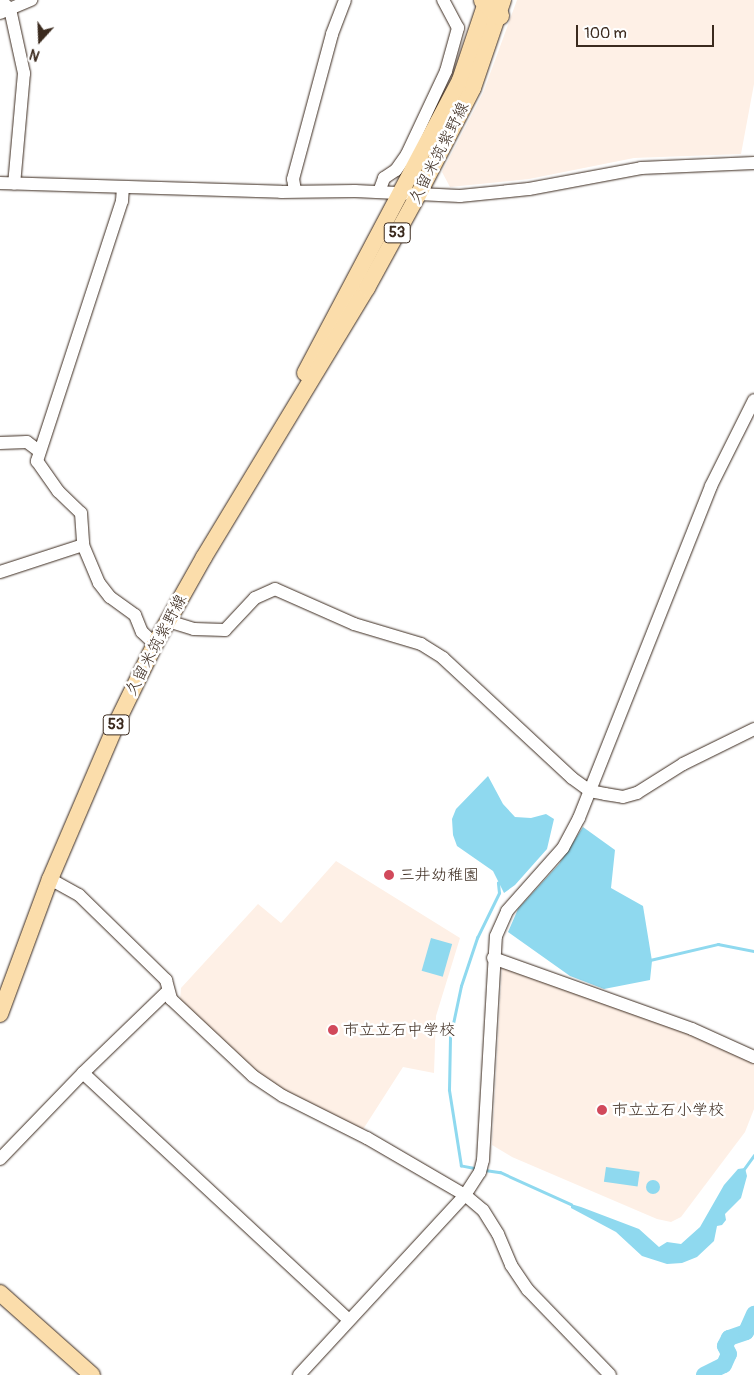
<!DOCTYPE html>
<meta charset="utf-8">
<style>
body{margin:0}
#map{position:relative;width:754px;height:1375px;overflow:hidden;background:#fff;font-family:Pangolin,"Klee One",sans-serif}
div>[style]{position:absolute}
.built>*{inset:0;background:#fef0e6}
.water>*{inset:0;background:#8fd9ef;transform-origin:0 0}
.round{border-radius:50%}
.stream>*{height:2.5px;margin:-1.25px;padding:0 1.25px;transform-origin:1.25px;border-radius:1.25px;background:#8fd9ef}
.river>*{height:16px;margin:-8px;padding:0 8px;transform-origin:8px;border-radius:8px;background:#8fd9ef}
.roads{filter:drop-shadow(0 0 1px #3b2a1e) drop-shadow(0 0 1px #3b2a1e)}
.minor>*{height:12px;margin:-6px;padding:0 6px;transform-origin:6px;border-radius:6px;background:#fff}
.major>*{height:16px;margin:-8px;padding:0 8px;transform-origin:8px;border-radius:8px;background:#fbddab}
.highway>*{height:19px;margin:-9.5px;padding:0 9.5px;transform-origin:9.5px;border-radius:9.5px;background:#fbddab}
.dots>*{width:14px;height:14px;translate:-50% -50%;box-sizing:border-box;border:2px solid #fff;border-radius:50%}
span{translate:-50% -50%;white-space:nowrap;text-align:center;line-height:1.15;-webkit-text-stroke:5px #fff;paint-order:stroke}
.shield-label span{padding:1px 4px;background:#fff;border:1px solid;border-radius:4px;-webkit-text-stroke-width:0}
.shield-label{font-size:15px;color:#3b2a1e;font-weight:700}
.street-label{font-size:16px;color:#3b2a1e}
.poi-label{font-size:16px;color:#3b2a1e}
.left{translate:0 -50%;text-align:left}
.north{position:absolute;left:15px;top:15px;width:50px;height:50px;-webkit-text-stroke:4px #fff;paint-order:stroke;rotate:200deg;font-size:14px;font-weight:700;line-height:20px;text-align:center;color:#3b2a1e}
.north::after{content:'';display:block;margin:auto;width:18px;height:22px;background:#3b2a1e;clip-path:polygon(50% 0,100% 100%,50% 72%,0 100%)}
.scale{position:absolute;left:576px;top:25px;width:138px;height:22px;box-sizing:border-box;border:2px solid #3b2a1e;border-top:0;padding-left:6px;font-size:15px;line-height:18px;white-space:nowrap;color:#3b2a1e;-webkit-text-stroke:4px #fff;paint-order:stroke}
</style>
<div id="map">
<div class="built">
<div style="clip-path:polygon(517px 0,754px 0,754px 84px,741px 154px,634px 158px,529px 179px,450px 187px,442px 172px,483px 93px)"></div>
<div style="clip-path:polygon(336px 861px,460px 938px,436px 1016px,434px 1073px,403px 1067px,362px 1131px,262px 1080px,180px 1000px,181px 988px,258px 904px,281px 923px)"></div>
<div style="clip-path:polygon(502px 968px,675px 1026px,754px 1062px,754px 1109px,745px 1132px,681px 1217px,671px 1222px,657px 1219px,512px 1157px,492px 1145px)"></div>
</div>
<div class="water">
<div style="clip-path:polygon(488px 776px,503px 804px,515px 817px,531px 818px,546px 814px,554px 819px,547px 849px,515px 885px,504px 893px,493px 871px,457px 846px,453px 835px,452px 819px,456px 809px)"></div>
<div style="clip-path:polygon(583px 827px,615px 850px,611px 888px,643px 906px,652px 961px,650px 980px,604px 989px,570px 976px,508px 932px,518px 909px,559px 864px)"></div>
<div style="left:431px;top:938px;width:22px;height:34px;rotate:16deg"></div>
<div style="left:606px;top:1167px;width:34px;height:15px;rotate:8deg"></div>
<div style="clip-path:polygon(745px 1168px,747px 1176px,741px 1198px,725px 1214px,726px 1220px,722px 1225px,717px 1226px,714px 1241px,697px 1257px,682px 1263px,667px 1264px,642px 1256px,616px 1232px,571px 1208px,571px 1204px,581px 1207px,639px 1229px,659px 1247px,667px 1242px,681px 1244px,700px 1227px,724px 1185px,738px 1169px)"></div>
<div class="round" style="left:646px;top:1180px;width:14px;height:14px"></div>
</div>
<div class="stream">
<div style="left:650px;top:960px;width:70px;rotate:-13.2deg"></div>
<div style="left:718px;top:944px;width:37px;rotate:11deg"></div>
<div style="left:477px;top:1169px;width:16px;rotate:-169deg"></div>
<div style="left:461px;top:1166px;width:77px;rotate:-99deg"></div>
<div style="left:449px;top:1090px;width:52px;rotate:-88.9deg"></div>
<div style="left:450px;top:1038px;width:53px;rotate:-78.1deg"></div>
<div style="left:461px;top:986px;width:51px;rotate:-71.6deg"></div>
<div style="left:477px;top:938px;width:50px;rotate:-63.9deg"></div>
<div style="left:499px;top:893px;width:10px;rotate:-96deg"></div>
<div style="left:744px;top:1169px;width:17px;rotate:-54deg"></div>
<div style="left:485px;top:1170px;width:15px;rotate:8deg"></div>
<div style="left:500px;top:1172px;width:78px;rotate:24.3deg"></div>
</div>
<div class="river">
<div style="left:704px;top:1375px;width:22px;rotate:-27deg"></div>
<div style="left:724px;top:1365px;width:12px;rotate:-66deg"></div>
<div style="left:729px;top:1354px;width:9px;rotate:-117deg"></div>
<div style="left:725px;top:1346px;width:9px;rotate:-63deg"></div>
<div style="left:729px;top:1338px;width:18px;rotate:-19deg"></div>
<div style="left:746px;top:1332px;width:20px;rotate:-66deg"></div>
</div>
<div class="roads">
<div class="minor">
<div style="left:0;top:0;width:13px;rotate:42deg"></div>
<div style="left:10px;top:9px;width:66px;rotate:77.7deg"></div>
<div style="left:24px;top:73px;width:111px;rotate:95.1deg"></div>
<div style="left:0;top:13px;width:34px;rotate:-23deg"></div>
<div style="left:0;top:183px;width:281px;rotate:1.8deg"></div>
<div style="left:281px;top:192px;width:74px;rotate:-0.8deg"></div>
<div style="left:355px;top:191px;width:105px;rotate:2.7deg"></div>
<div style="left:460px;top:196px;width:69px;rotate:-5.8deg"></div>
<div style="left:529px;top:189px;width:114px;rotate:-10.6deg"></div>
<div style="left:641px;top:168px;width:113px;rotate:-2.5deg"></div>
<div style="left:123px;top:187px;width:14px;rotate:94deg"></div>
<div style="left:122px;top:201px;width:274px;rotate:108.1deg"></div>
<div style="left:37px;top:461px;width:37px;rotate:55deg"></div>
<div style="left:58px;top:491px;width:32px;rotate:44deg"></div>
<div style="left:81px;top:513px;width:32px;rotate:86deg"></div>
<div style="left:83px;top:545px;width:41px;rotate:67.2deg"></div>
<div style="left:99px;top:583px;width:18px;rotate:52deg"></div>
<div style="left:110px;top:597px;width:31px;rotate:36deg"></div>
<div style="left:135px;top:615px;width:18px;rotate:68deg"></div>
<div style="left:142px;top:632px;width:18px;rotate:43deg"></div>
<div style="left:295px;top:191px;width:12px;rotate:-99deg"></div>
<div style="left:293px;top:179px;width:150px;rotate:-74.9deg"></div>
<div style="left:332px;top:34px;width:36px;rotate:-69deg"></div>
<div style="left:379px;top:192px;width:15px;rotate:-70deg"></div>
<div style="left:384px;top:178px;width:14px;rotate:-34deg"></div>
<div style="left:396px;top:170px;width:19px;rotate:-55deg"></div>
<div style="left:407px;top:154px;width:92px;rotate:-64.8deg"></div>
<div style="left:446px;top:71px;width:45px;rotate:-74.4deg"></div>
<div style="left:458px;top:28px;width:32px;rotate:-118deg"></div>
<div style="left:0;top:443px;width:27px;rotate:-2deg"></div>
<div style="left:27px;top:442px;width:15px;rotate:37deg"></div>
<div style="left:0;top:572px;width:87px;rotate:-18deg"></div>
<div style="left:168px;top:621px;width:27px;rotate:17deg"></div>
<div style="left:194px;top:629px;width:31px;rotate:2deg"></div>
<div style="left:225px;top:630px;width:44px;rotate:-46.8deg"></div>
<div style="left:255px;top:598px;width:22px;rotate:-24deg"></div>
<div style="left:275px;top:589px;width:86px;rotate:23.9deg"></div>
<div style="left:354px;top:624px;width:70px;rotate:16.6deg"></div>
<div style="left:421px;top:644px;width:26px;rotate:32deg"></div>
<div style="left:443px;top:658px;width:176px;rotate:42.9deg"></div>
<div style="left:572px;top:778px;width:22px;rotate:36deg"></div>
<div style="left:590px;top:791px;width:15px;rotate:11deg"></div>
<div style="left:605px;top:794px;width:18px;rotate:9deg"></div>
<div style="left:623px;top:797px;width:15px;rotate:-16deg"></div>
<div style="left:637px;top:793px;width:54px;rotate:-32.2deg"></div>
<div style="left:683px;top:764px;width:79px;rotate:-26.2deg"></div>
<div style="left:50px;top:879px;width:33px;rotate:29deg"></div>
<div style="left:79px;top:895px;width:122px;rotate:44.3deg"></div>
<div style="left:166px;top:980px;width:20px;rotate:75deg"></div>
<div style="left:171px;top:999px;width:112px;rotate:43.2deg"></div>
<div style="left:253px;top:1076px;width:36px;rotate:34deg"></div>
<div style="left:283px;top:1096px;width:94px;rotate:26.6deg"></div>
<div style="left:367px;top:1138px;width:113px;rotate:30.2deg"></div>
<div style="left:465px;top:1195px;width:23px;rotate:40deg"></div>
<div style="left:483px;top:1210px;width:28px;rotate:58deg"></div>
<div style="left:498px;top:1234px;width:34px;rotate:67deg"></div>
<div style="left:511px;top:1265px;width:30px;rotate:56deg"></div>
<div style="left:528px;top:1290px;width:118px;rotate:46deg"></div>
<div style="left:493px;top:958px;width:211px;rotate:19.6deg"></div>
<div style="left:692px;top:1029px;width:68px;rotate:24.3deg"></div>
<div style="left:83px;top:1073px;width:362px;rotate:42.9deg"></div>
<div style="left:0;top:1159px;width:120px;rotate:-46deg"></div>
<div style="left:83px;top:1073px;width:118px;rotate:-44deg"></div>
<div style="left:299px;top:1375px;width:245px;rotate:-47.3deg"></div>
<div style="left:465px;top:1195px;width:27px;rotate:-57deg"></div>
<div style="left:480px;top:1172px;width:12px;rotate:-76deg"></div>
<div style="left:483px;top:1160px;width:224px;rotate:-86.7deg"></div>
<div style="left:496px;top:936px;width:27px;rotate:-66deg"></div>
<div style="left:507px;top:911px;width:84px;rotate:-48.4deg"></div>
<div style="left:563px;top:848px;width:34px;rotate:-62deg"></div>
<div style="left:579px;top:818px;width:357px;rotate:-68.3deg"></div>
<div style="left:711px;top:486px;width:96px;rotate:-63.4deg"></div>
</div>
<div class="major">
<div style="left:305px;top:373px;width:331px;rotate:-62.1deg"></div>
<div style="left:460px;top:80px;width:84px;rotate:-71.4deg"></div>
<div style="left:0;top:1014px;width:144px;rotate:-69.7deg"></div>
<div style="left:50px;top:879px;width:173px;rotate:-66.8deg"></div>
<div style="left:118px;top:720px;width:85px;rotate:-64deg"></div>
<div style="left:155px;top:644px;width:100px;rotate:-60.6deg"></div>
<div style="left:204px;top:557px;width:315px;rotate:-58.8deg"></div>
<div style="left:367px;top:288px;width:106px;rotate:-61.3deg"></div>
<div style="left:418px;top:195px;width:120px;rotate:-62.8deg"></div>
<div style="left:473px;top:88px;width:93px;rotate:-71.2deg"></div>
<div style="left:0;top:1293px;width:123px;rotate:41.7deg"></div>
</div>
<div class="highway">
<div style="left:483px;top:0;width:22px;rotate:43deg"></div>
</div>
</div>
<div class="dots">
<div style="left:389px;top:875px;background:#d1495b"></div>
<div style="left:333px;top:1030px;background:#d1495b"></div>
<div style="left:602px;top:1110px;background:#d1495b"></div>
</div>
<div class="shield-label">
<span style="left:397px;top:233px">53</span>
<span style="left:116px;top:725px">53</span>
</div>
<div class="street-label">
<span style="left:439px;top:153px;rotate:-63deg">久留米筑紫野線</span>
<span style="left:156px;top:645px;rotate:-62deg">久留米筑紫野線</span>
</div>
<div class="poi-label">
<span class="left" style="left:399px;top:875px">三井幼稚園</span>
<span class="left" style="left:343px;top:1030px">市立立石中学校</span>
<span class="left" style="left:612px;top:1110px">市立立石小学校</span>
</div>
<div class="north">N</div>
<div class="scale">100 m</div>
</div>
